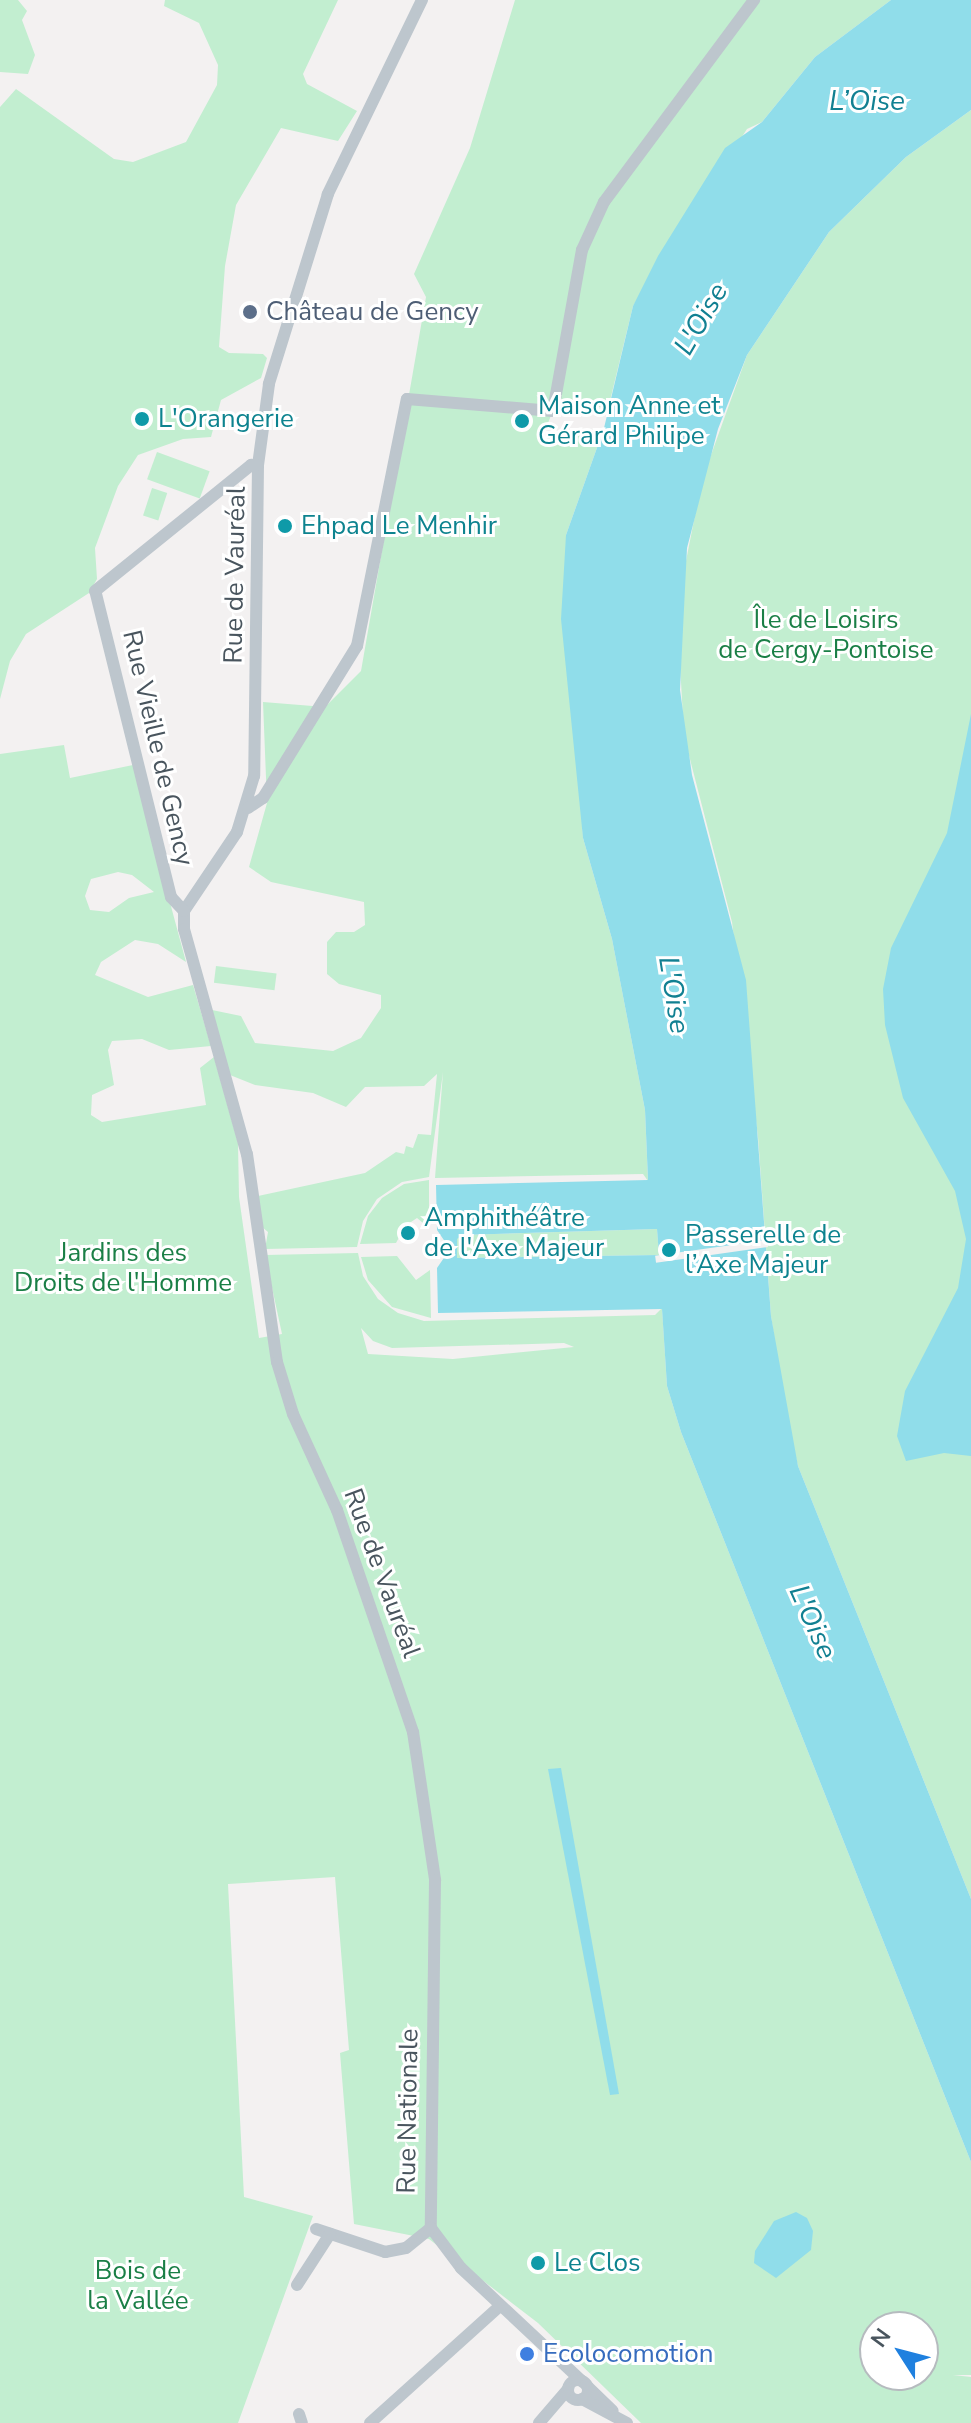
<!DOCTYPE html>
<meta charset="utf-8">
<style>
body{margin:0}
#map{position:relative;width:971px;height:2423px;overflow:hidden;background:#f3f1f1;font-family:"Nunito Sans",sans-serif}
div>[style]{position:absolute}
.green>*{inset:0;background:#c2eed0;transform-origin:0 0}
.water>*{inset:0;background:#90ddea}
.pier>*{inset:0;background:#f3f1f1;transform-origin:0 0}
.minor>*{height:12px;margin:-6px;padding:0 6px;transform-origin:6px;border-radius:6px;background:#bdc6cd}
.minor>.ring{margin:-6px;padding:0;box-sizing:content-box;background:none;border:12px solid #bdc6cd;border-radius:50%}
.dots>*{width:22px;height:22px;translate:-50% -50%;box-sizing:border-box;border:4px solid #fff;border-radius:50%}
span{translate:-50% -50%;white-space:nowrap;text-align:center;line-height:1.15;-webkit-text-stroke:6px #fff;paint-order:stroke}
.service-label{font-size:26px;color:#4e5e75}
.left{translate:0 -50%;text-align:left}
.culture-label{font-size:26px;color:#0d838f}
.street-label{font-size:26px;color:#49555e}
.park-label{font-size:26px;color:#1a7f46}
.shop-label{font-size:26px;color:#366cbe}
.water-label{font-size:28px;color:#118092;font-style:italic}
.north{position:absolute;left:859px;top:2311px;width:80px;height:80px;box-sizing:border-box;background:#fff;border:2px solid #b6bbbf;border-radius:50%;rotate:306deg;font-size:22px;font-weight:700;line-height:32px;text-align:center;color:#49555e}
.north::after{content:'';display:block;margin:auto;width:28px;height:36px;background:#1f80df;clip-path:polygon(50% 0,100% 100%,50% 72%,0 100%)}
</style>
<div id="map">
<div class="green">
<div style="clip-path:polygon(0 0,18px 0,27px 11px,22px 20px,35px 55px,28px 74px,0 72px)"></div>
<div style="clip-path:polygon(165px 0,407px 0,338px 0,303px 74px,307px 84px,357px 111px,338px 141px,281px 128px,236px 205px,225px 266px,219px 347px,229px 353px,263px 354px,267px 358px,261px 378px,221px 400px,211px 437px,183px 439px,138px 455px,118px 486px,95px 548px,97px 579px,89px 593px,26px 634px,10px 661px,0 699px,0 107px,16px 89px,114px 159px,133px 162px,186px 142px,217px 85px,218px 65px,199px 23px,164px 6px)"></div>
<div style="clip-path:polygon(515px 0,891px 0,815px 57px,762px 122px,747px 129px,633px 306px,608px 409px,558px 398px,542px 438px,604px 428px,566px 535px,583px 838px,612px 939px,645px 1110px,648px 1181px,643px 1174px,435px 1178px,443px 1072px,429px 1177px,402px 1182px,377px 1199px,363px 1221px,357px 1247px,265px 1249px,268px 1232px,262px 1227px,258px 1196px,365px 1173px,396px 1152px,404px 1154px,406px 1146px,413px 1148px,418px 1134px,431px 1135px,437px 1074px,424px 1086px,365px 1087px,346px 1107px,313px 1093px,255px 1085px,230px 1075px,212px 1010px,241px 1016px,255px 1043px,333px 1051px,361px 1038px,381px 1008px,381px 995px,339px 984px,327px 974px,327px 942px,336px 932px,354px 932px,365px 925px,364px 902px,271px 882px,249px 867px,267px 803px,263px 702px,325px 707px,361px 671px,426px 297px,414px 274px,470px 148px)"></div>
<div style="clip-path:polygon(971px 110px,971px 1899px,798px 1466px,786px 1416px,771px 1316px,758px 1137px,732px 922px,684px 736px,679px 646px,682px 581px,702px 480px,747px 355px,829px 232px,906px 157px)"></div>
<div style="left:157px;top:452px;width:56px;height:29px;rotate:20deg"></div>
<div style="left:152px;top:488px;width:16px;height:29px;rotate:18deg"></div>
<div style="clip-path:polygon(evenodd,64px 745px,70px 778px,133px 765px,186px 962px,158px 944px,135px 940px,101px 962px,95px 975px,148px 997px,193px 985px,211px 1046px,169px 1050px,142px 1039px,112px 1041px,108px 1050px,114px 1085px,92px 1095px,91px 1115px,102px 1122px,206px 1105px,200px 1068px,214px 1057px,238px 1143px,239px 1197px,259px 1338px,282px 1334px,265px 1255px,358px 1253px,363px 1276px,378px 1299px,398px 1313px,424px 1321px,655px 1315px,662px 1308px,667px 1386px,681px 1432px,971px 2162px,971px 2375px,953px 2375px,971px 2377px,971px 2423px,641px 2423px,538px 2323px,429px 2239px,354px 2224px,340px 2053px,349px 2050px,335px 1877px,228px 1884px,244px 2197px,313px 2216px,238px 2423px,0 2423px,0 754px,64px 745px,118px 872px,132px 875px,154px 892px,129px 898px,109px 912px,90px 910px,85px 896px,91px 879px,118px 872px,64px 745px,361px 1328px,373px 1341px,392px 1348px,564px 1343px,574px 1347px,453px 1359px,368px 1354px,361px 1328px,64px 745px,875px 2327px,923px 2327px,923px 2375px,875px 2375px,875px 2327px)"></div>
<div style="left:216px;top:966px;width:61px;height:17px;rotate:7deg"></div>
<div style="clip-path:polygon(429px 1180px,429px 1228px,417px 1218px,405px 1226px,396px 1243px,360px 1244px,368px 1216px,382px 1198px,404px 1184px)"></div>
<div style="clip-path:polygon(657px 1229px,659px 1255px,457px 1258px,457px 1238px,462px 1235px)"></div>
<div style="clip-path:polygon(397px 1256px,416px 1280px,430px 1270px,431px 1318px,392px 1307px,368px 1280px,361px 1257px)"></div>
</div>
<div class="water">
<div style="clip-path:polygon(evenodd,891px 0,971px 0,971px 110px,906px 157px,829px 232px,747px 355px,718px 429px,687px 548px,680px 690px,692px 775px,746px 980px,771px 1316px,798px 1466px,971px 1899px,971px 2162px,681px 1432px,667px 1386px,662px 1309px,438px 1313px,437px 1268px,450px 1249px,437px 1230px,436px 1185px,648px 1180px,645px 1110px,612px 939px,583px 838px,561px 619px,566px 535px,604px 428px,633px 306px,658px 256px,725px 148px,762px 122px,815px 57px,891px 0,657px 1229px,659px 1255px,457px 1258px,457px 1239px,462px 1235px,657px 1229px)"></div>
<div style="clip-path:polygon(971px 714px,971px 1456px,944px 1453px,906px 1461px,897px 1436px,905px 1391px,958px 1288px,966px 1239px,955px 1191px,903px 1098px,885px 1025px,883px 989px,891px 948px,947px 833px)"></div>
<div style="clip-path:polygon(561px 1768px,619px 2094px,610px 2095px,548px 1769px)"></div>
<div style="clip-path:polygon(796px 2212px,807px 2218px,813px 2231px,811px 2250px,776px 2278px,754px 2263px,755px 2251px,774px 2221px)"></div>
</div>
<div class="pier">
<div style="left:767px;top:1240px;width:7px;height:113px;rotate:82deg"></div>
</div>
<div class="minor">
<div style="left:422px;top:0;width:216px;rotate:115.9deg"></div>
<div style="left:328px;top:194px;width:199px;rotate:107.3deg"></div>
<div style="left:269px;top:384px;width:82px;rotate:97.7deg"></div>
<div style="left:258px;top:465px;width:311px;rotate:90.7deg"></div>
<div style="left:254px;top:776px;width:59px;rotate:106.9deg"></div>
<div style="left:237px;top:832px;width:95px;rotate:123.9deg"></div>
<div style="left:184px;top:911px;width:18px;rotate:90deg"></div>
<div style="left:184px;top:929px;width:234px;rotate:74.4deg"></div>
<div style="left:247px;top:1154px;width:210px;rotate:81.8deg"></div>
<div style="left:277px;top:1362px;width:54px;rotate:72.9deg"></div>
<div style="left:293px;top:1414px;width:106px;rotate:65.4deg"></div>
<div style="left:337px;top:1510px;width:235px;rotate:71.1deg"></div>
<div style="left:413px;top:1732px;width:150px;rotate:81.5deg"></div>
<div style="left:435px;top:1880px;width:348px;rotate:90.7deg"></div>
<div style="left:431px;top:2228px;width:50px;rotate:53.1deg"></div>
<div style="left:461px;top:2268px;width:167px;rotate:43.1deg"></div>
<div style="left:248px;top:808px;width:18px;rotate:-34deg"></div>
<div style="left:263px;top:798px;width:179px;rotate:-58.3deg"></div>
<div style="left:357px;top:646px;width:252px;rotate:-78.6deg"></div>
<div style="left:407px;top:399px;width:146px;rotate:4.7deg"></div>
<div style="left:553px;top:411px;width:164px;rotate:-79.8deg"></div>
<div style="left:582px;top:250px;width:53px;rotate:-65.4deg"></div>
<div style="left:604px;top:202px;width:252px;rotate:-53.4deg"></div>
<div style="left:184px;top:911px;width:19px;rotate:-133deg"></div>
<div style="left:171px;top:897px;width:315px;rotate:-103.9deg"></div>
<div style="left:95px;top:591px;width:201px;rotate:-38.9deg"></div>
<div style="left:251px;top:465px;width:7px"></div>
<div style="left:316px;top:2229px;width:73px;rotate:18.4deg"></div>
<div style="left:385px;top:2252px;width:21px;rotate:-11deg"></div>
<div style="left:406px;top:2248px;width:32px;rotate:-39deg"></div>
<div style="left:297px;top:2285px;width:61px;rotate:-57.1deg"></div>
<div class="ring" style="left:568px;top:2380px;width:8px;height:8px"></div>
<div style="left:586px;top:2385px;width:37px;rotate:44deg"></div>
<div style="left:582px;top:2399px;width:51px;rotate:28.1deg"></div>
<div style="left:299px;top:2414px;width:9px;rotate:72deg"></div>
<div style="left:370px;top:2423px;width:175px;rotate:-42deg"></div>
<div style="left:539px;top:2423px;width:45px;rotate:-49.5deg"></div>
</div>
<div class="dots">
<div style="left:250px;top:312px;background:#5c6f8a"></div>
<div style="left:142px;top:419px;background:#0f9aa8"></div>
<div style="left:522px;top:421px;background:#0f9aa8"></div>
<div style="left:285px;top:526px;background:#0f9aa8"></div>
<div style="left:408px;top:1233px;background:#0f9aa8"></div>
<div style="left:669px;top:1250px;background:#0f9aa8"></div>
<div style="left:538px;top:2263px;background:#0f9aa8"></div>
<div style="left:527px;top:2354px;background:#3f7fe0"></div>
</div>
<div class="service-label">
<span class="left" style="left:266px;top:312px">Château de Gency</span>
</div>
<div class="culture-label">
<span class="left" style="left:538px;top:421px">Maison Anne et<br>Gérard Philipe</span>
<span class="left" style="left:158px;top:419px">L'Orangerie</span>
<span class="left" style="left:301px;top:526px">Ehpad Le Menhir</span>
<span class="left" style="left:424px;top:1233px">Amphithéâtre<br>de l'Axe Majeur</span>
<span class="left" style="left:685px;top:1250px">Passerelle de<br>l’Axe Majeur</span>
<span class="left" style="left:554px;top:2263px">Le Clos</span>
</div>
<div class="street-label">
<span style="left:235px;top:575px;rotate:-89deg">Rue de Vauréal</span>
<span style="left:158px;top:748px;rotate:77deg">Rue Vieille de Gency</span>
<span style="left:382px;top:1573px;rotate:70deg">Rue de Vauréal</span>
<span style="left:408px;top:2111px;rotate:-89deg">Rue Nationale</span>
</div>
<div class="park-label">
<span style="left:826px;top:635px">Île de Loisirs<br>de Cergy-Pontoise</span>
<span style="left:123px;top:1268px">Jardins des<br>Droits de l'Homme</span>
<span style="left:138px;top:2286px">Bois de<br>la Vallée</span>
</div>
<div class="shop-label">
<span class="left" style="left:543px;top:2354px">Ecolocomotion</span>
</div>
<div class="water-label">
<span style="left:867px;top:101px">L’Oise</span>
<span style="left:701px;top:319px;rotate:-60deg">L'Oise</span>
<span style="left:674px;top:995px;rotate:81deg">L'Oise</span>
<span style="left:813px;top:1622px;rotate:66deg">L'Oise</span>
</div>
<div class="north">N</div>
</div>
